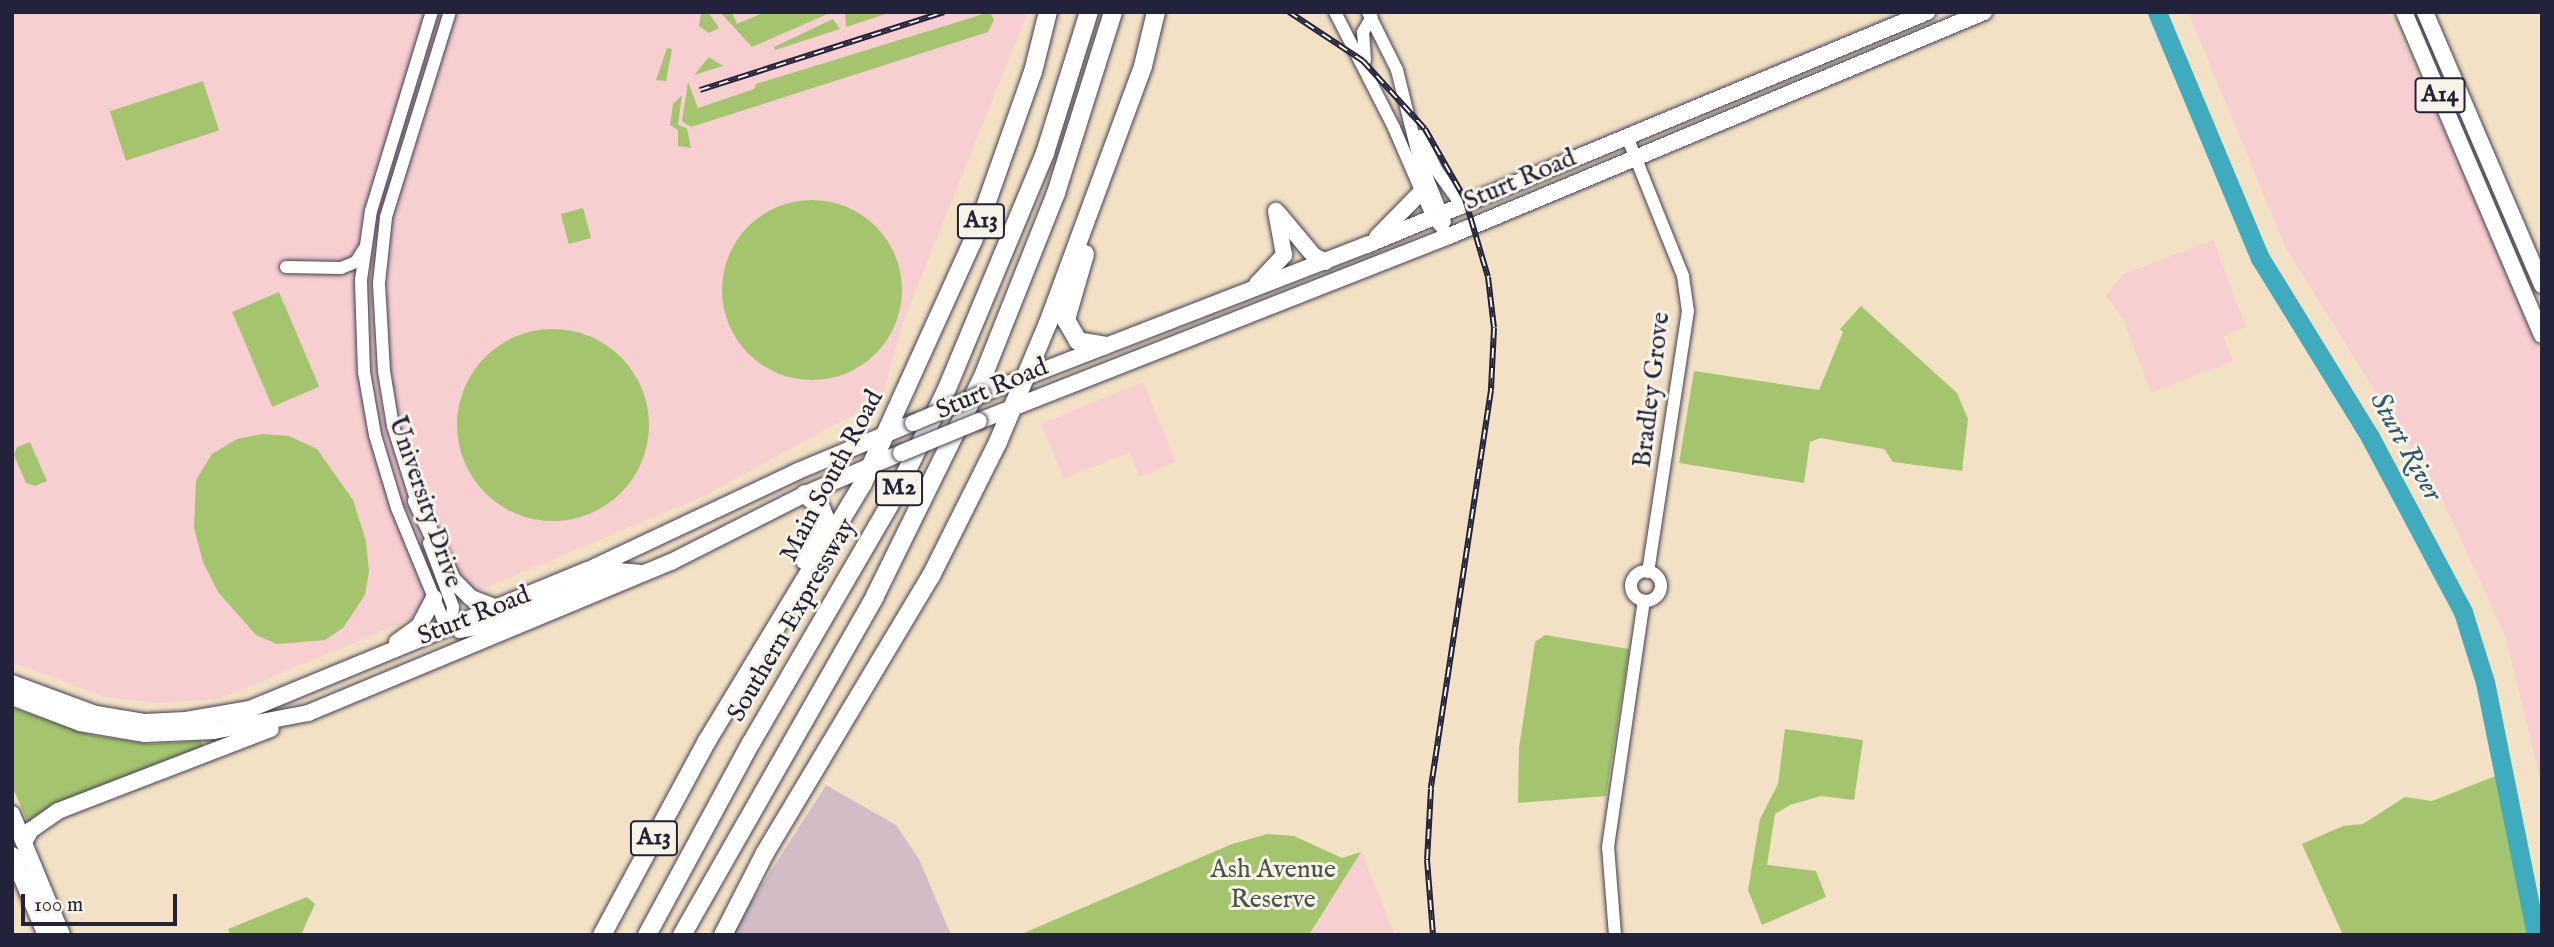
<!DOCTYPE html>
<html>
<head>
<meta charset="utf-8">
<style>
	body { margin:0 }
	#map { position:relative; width:2554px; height:947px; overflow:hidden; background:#f3e1c6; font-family:"IM FELL English",serif }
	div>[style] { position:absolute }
	.built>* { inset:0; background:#f7cfd1 }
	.industrial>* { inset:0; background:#d2bdc6 }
	.green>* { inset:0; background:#a4c56e; transform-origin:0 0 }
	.round { border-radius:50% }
	.river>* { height:19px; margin:-9.5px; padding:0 9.5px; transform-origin:9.5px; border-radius:9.5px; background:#3fabbe }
	.roads { filter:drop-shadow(0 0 2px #413f50) drop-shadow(0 0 2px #413f50) }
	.minor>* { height:12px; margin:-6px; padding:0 6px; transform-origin:6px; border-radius:6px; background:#fff }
	.minor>.ring { margin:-6px; padding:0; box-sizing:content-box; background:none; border:12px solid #fff; border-radius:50% }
	.major>* { height:16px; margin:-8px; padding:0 8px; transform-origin:8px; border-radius:8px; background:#fff }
	.highway>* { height:18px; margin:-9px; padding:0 9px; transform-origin:9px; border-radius:9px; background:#fff }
	.rail>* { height:6px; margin-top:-3px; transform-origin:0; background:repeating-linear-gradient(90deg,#f7f3e8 0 10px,#22223b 0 20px); box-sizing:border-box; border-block:2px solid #22223b }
	.bridges { filter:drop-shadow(0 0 2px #413f50) drop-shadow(0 0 2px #413f50) }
	.major-bridge>* { height:16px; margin:-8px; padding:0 8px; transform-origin:8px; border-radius:8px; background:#fff }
	span { translate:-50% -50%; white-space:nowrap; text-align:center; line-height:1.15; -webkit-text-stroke:6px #f7f3e8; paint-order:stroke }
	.shield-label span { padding:2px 5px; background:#f7f3e8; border:2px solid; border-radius:5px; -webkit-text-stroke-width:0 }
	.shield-label { font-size:24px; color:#22223b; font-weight:700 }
	.street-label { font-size:26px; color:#22223b }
	.park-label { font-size:26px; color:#49534a }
	.water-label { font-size:28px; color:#2e596f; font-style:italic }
	.frame { position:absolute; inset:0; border:14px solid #22223b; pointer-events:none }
	.scale { position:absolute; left:21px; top:894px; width:156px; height:32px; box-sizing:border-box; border:4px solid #22223b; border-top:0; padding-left:9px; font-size:21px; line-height:24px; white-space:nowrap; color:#22223b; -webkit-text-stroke:5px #f7f3e8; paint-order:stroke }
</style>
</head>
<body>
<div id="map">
	<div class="built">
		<div style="clip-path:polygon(12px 12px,1028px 12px,903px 322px,882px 399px,702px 497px,220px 699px,157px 703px,105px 697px,12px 662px)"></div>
		<div style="clip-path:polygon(2188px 12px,2388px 12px,2465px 173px,2542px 357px,2542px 786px,2505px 635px,2444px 503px,2285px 246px)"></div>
		<div style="clip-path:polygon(2213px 240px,2246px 327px,2223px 336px,2233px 361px,2151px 393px,2124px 321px,2106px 295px,2124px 274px)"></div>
		<div style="clip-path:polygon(1143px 382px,1176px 462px,1140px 477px,1129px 452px,1064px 479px,1041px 424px)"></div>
		<div style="clip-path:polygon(1361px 852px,1395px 935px,1309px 935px,1317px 924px)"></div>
	</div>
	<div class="industrial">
		<div style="clip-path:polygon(826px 785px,896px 825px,919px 859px,951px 935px,730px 935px)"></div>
	</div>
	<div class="green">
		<div style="clip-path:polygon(708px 12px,719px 28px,709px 33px,699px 26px,701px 13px)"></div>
		<div style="clip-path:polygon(720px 12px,732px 12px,737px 24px,765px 12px,832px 12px,752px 47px)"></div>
		<div style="clip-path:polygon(845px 12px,892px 12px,846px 27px)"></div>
		<div style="clip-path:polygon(990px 12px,994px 20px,988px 32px,691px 127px,682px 121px,688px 82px,698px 108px,754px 89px,756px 84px)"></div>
		<div style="clip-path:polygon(833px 19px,840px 29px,775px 50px,774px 47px)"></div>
		<div style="clip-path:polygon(667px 48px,672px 49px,666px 81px,656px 80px)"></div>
		<div style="clip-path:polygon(709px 57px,723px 66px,694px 75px)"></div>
		<div style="left:203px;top:81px;width:52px;height:98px;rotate:72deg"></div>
		<div style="clip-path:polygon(682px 95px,678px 125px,687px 128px,691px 148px,678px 146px,678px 130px,670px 125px,673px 104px)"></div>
		<div class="round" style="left:722px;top:200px;width:180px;height:180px"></div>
		<div style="left:583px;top:208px;width:31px;height:23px;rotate:75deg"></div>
		<div style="left:279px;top:292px;width:103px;height:51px;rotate:67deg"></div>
		<div style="clip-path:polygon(1861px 306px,1957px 393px,1968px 419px,1962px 471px,1893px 462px,1884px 449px,1820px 438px,1810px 442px,1804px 483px,1679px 463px,1694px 371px,1819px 390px,1843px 332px,1840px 329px)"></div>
		<div class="round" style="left:457px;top:329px;width:192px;height:192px"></div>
		<div style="clip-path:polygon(263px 434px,289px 436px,317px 449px,353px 500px,366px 541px,369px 572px,365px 595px,343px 628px,325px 640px,277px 644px,256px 635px,218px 592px,203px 562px,194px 528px,196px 480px,212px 454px,237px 439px)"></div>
		<div style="clip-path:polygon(30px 442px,47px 481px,35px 486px,26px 483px,14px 455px,17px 447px)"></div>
		<div style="clip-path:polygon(1545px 635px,1629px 649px,1606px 796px,1518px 803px,1519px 748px,1535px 642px)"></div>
		<div style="clip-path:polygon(12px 708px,91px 735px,149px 744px,201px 741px,205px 751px,29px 825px,12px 786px)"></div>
		<div style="clip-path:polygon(1785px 729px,1863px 740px,1854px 800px,1821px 796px,1790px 805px,1775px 814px,1767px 865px,1816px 871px,1826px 897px,1762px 925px,1748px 890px,1760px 819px,1778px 784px)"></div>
		<div style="clip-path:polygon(2498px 775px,2531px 935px,2343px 935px,2302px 844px,2343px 826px,2363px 824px,2405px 797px,2432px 801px)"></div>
		<div style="clip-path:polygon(1268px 834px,1294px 836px,1342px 858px,1361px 852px,1309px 935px,1019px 935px,1232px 844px)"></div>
		<div style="clip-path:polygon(307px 897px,315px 904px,301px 935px,230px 935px,228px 929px)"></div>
	</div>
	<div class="river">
		<div style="left:2157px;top:12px;width:267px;rotate:67.3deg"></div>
		<div style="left:2260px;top:258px;width:210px;rotate:58.4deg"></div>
		<div style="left:2370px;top:437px;width:198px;rotate:62deg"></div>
		<div style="left:2463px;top:612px;width:73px;rotate:72.6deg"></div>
		<div style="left:2485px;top:682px;width:258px;rotate:78.6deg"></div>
	</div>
	<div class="roads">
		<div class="minor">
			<div style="left:1335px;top:12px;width:130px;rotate:63deg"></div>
			<div style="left:1394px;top:128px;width:98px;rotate:66.6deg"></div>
			<div style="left:1433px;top:218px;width:24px;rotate:48deg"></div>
			<div style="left:1368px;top:12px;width:65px;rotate:63.4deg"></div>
			<div style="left:1397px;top:70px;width:88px;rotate:76.1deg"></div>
			<div style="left:1418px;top:155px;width:72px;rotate:68.1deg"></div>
			<div style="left:1365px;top:60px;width:28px;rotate:-94deg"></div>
			<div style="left:1363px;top:32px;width:17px;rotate:-59deg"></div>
			<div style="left:1420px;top:136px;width:39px;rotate:64deg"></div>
			<div style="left:1437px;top:171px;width:43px;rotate:54.5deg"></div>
			<div style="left:1628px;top:139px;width:148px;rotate:68.1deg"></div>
			<div style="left:1683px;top:276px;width:35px;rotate:82deg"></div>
			<div style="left:1688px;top:311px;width:264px;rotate:98.7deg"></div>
			<div style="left:286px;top:267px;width:55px;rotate:1deg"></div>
			<div style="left:341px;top:268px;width:16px;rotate:-22deg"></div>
			<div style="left:356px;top:262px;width:15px;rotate:-58deg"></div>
			<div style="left:419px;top:509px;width:87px;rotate:-107.4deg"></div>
			<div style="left:393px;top:426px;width:56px;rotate:-99.3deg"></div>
			<div style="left:384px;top:371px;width:88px;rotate:-93.3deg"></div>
			<div style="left:379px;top:283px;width:66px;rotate:-83.9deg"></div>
			<div style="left:386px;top:217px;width:215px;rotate:-72.7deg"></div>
			<div style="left:429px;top:543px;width:68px;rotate:69.4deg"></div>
			<div style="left:453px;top:607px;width:20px;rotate:96deg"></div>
			<div style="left:451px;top:627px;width:9px;rotate:-144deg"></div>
			<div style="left:444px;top:622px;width:123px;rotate:-112.4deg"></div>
			<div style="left:397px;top:508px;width:76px;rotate:-106.8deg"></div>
			<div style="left:375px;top:435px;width:64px;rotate:-99.9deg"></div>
			<div style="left:364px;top:372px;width:92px;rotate:-91.9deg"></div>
			<div style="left:361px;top:280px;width:70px;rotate:-81.8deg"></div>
			<div style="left:371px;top:211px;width:208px;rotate:-73deg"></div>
			<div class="ring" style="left:1631px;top:571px;width:18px;height:18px"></div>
			<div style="left:1615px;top:935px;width:88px;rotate:-94.5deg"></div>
			<div style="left:1608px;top:847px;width:249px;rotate:-81.7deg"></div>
		</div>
		<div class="major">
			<div style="left:2404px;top:12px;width:351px;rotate:66.9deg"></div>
			<div style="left:2425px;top:12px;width:297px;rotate:66.8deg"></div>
			<div style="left:1278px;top:213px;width:56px;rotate:50.1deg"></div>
			<div style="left:1314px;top:256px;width:13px;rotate:27deg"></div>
			<div style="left:1377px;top:237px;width:64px;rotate:-45.6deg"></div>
			<div style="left:1257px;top:284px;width:40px;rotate:-47deg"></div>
			<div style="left:1284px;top:255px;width:45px;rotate:-100.3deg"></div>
			<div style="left:982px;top:394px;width:413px;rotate:-21.2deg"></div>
			<div style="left:1367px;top:245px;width:607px;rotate:-22.59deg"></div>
			<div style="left:979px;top:421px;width:505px;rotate:-21.49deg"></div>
			<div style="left:1449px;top:236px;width:580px;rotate:-22.72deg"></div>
			<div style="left:416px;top:501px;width:87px;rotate:64.9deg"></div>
			<div style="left:453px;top:580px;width:25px;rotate:45deg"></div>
			<div style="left:471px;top:598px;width:28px;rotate:21deg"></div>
			<div style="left:460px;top:630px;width:26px;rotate:-11deg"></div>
			<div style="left:486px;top:625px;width:143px;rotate:-22.2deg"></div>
			<div style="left:618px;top:571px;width:21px;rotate:5deg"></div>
			<div style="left:397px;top:642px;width:27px;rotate:-36deg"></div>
			<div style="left:419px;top:626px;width:32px;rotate:-62deg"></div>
			<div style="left:12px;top:683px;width:90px;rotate:20.3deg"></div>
			<div style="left:96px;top:714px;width:50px;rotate:9.3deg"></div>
			<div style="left:145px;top:722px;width:41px;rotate:-2.8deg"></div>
			<div style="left:186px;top:720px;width:65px;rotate:-9.8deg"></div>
			<div style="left:250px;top:709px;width:365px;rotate:-22.4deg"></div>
			<div style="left:588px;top:570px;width:232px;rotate:-25.2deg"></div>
			<div style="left:798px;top:471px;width:125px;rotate:-22.7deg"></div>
			<div style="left:12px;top:697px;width:73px;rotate:20.9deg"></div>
			<div style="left:80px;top:723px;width:66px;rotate:9.6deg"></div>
			<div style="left:145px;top:734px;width:69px;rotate:-2.5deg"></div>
			<div style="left:214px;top:731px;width:96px;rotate:-10.8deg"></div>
			<div style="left:308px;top:713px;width:393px;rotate:-22.6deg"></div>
			<div style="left:671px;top:562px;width:150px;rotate:-26.9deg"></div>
			<div style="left:805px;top:494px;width:104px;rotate:-23.1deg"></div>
			<div style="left:12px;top:814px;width:131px;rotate:67.5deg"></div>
			<div style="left:24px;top:842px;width:14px;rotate:-60deg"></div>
			<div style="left:31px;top:830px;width:33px;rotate:-35deg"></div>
			<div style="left:58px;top:811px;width:228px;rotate:-21.1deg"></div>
			<div style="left:12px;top:855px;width:87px;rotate:67deg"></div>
		</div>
		<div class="highway">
			<div style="left:1085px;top:254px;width:69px;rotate:106.1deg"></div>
			<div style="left:1066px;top:320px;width:24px;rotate:60deg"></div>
			<div style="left:1078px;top:341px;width:27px;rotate:10deg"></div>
			<div style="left:805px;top:494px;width:21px;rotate:41deg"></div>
			<div style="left:821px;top:508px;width:11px;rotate:68deg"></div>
			<div style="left:825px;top:518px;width:47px;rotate:115.5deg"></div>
			<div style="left:602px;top:935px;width:221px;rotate:-61.6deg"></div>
			<div style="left:707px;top:741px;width:301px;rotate:-58.8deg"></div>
			<div style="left:863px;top:483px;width:266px;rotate:-65.6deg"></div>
			<div style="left:973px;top:241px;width:179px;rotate:-70.5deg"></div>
			<div style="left:1033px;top:72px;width:62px;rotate:-76deg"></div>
			<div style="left:647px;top:935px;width:218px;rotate:-61.6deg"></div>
			<div style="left:751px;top:743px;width:282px;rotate:-59.8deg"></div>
			<div style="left:893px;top:499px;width:120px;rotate:-63.9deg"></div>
			<div style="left:946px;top:391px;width:258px;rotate:-67.4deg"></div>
			<div style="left:1045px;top:153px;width:148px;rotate:-72.7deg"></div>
			<div style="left:682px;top:935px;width:390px;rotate:-60.3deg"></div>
			<div style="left:875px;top:596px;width:242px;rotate:-63.8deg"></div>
			<div style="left:982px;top:379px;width:200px;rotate:-68.3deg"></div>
			<div style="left:1056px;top:193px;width:190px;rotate:-72.5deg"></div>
			<div style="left:723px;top:935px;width:92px;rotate:-62.9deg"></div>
			<div style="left:765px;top:853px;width:323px;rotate:-59.1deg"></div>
			<div style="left:931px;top:576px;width:150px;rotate:-63.4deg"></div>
			<div style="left:998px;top:442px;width:129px;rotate:-67.2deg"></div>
			<div style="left:1048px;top:323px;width:274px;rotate:-69.7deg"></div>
			<div style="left:1143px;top:66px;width:56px;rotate:-76.5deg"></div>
		</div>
	</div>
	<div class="rail">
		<div style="left:1289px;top:12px;width:89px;rotate:33.5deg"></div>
		<div style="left:1363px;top:61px;width:92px;rotate:47.6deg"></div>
		<div style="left:1425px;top:129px;width:81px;rotate:60.3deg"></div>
		<div style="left:1465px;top:199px;width:81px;rotate:73.6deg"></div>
		<div style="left:1488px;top:277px;width:51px;rotate:83.3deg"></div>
		<div style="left:1494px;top:328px;width:62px;rotate:92.8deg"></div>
		<div style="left:1491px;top:390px;width:403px;rotate:98.6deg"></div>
		<div style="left:1431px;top:789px;width:71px;rotate:93.2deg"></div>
		<div style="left:1427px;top:860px;width:75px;rotate:85.4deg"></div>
		<div style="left:700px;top:90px;width:256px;rotate:-17.7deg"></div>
	</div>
	<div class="bridges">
		<div class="major-bridge">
			<div style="left:913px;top:423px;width:75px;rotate:-22.8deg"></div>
			<div style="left:901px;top:453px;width:84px;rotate:-22.3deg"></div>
		</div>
	</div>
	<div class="shield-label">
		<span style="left:2440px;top:95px">A14</span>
		<span style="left:981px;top:221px">A13</span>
		<span style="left:899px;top:488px">M2</span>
		<span style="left:654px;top:838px">A13</span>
	</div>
	<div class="street-label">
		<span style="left:1520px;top:180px;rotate:-23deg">Sturt Road</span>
		<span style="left:992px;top:389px;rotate:-23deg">Sturt Road</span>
		<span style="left:1652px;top:390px;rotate:-83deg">Bradley Grove</span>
		<span style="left:832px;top:476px;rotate:-62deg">Main South Road</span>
		<span style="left:425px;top:502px;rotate:71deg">University Drive</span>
		<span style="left:474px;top:616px;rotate:-22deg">Sturt Road</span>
		<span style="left:792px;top:620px;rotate:-60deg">Southern Expressway</span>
	</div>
	<div class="park-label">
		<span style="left:1273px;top:885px">Ash Avenue<br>Reserve</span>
	</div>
	<div class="water-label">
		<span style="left:2405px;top:447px;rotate:61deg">Sturt River</span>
	</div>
	<div class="frame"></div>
	<div class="scale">100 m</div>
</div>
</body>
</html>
